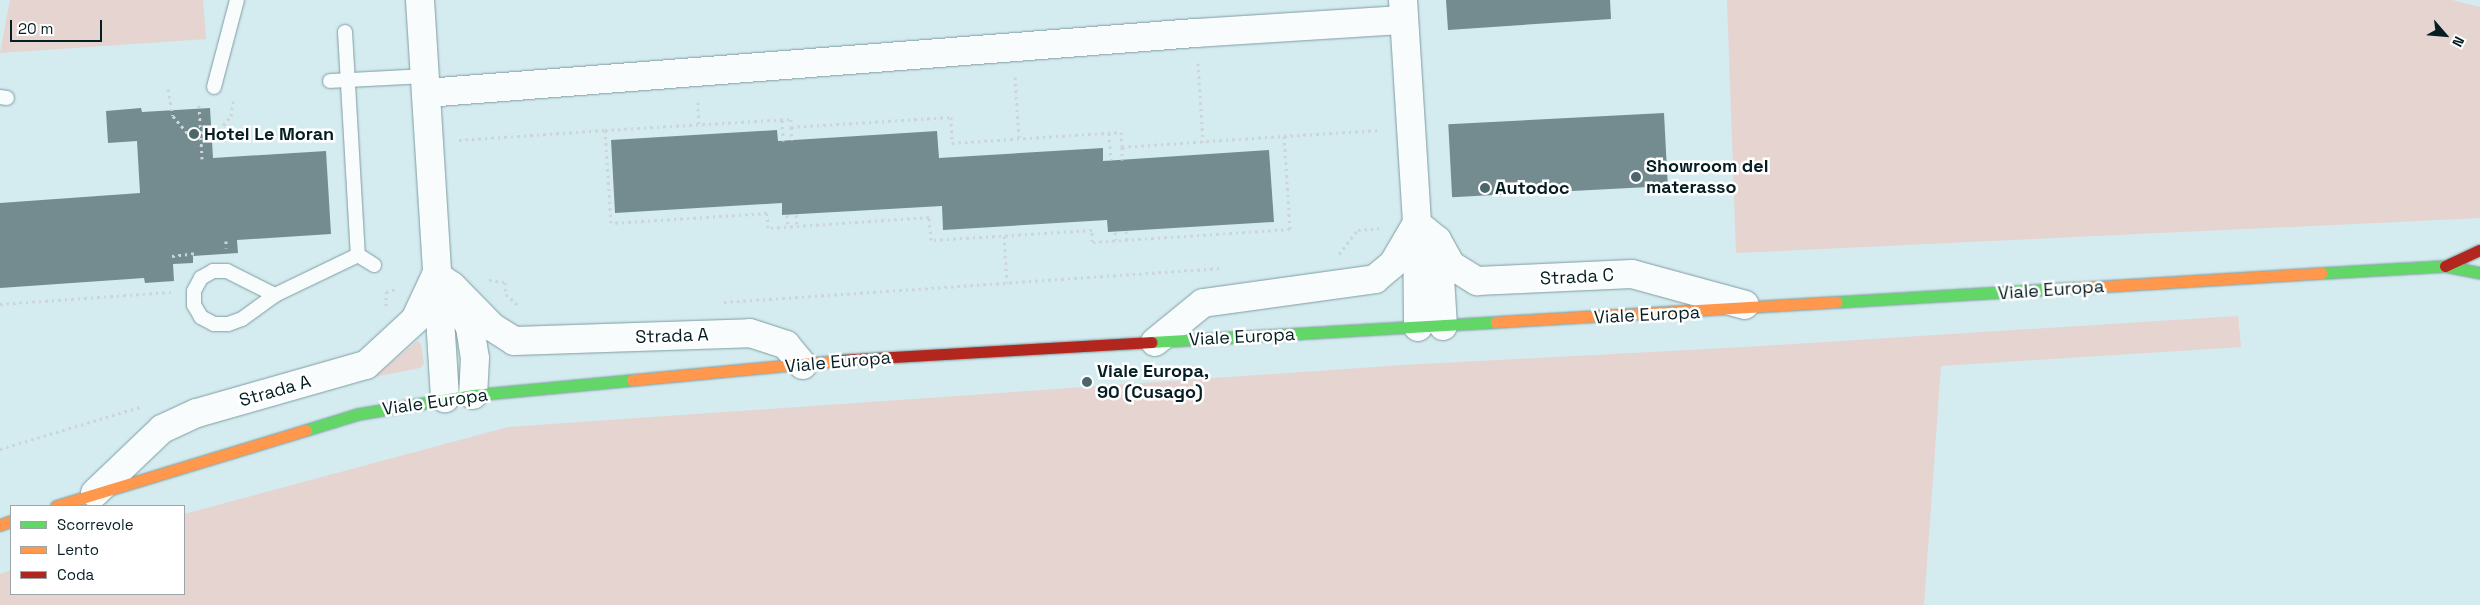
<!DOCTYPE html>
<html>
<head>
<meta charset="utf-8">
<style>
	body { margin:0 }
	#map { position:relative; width:2480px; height:605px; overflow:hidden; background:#d4ebef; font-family:"Space Grotesk",sans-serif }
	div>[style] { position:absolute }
	.green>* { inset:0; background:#e6d4d1 }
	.building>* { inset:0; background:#748c90; transform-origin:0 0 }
	.path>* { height:3px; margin-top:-1.5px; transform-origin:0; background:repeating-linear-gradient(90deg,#cdd5d6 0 2.5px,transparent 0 6.5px) }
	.roads { filter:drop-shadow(0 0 1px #7f9da1) drop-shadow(0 0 1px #7f9da1) }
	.lane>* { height:14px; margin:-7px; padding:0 7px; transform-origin:7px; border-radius:7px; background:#f9fcfd }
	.street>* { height:28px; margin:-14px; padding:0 14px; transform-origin:14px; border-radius:14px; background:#f9fcfd }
	.fast>* { height:11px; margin:-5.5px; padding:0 5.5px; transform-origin:5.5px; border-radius:5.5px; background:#63d668 }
	.slow>* { height:11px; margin:-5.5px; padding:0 5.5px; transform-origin:5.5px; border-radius:5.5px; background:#ff974d }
	.jam>* { height:11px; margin:-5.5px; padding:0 5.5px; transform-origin:5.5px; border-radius:5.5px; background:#b3261e }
	.dots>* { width:14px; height:14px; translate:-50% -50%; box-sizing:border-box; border:2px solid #fff; border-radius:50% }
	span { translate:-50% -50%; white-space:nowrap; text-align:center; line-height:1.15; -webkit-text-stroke:5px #fff; paint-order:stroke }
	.poi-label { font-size:18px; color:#041e23; font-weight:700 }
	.left { translate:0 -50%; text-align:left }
	.street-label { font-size:18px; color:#041e23 }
	.legend { position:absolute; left:10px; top:505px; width:175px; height:90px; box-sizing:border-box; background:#fff; border:1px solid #9ba5a7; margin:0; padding:6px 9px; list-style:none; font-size:15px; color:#041e23 }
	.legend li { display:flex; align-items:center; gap:10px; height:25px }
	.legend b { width:25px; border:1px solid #9ba5a7 }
	.north { position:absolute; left:2420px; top:10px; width:50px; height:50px; -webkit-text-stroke:4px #fff; paint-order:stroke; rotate:117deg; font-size:14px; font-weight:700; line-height:20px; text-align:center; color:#041e23 }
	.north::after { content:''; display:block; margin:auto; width:18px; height:22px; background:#041e23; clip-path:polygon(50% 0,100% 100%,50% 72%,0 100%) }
	.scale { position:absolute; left:10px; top:20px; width:92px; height:22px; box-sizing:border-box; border:2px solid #041e23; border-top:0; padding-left:6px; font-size:15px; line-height:18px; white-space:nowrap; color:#041e23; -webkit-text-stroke:4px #fff; paint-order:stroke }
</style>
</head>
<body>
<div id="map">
	<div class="green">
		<div style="clip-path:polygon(10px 0,203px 0,206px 39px,0 53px)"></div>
		<div style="clip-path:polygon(1727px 0,2452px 0,2480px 7px,2480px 218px,1736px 253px)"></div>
		<div style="clip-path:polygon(2238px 316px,2241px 347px,1941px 366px,1924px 605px,0 605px,0 574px,11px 570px,11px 594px,184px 594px,184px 514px,508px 427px,1403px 365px,1745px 347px)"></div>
		<div style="clip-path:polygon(417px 341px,421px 344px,424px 364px,420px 368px,374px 377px)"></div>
	</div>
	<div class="building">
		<div style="clip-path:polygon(1446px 0,1610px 0,1611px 19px,1448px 30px)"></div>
		<div style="clip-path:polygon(141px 108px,142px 112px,210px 108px,213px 158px,326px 151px,331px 234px,237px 240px,238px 253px,193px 256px,193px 263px,173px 264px,174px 281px,145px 283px,144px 278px,0 288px,0 203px,140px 193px,137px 141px,108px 143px,106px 111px)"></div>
		<div style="left:1664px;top:113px;width:73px;height:216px;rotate:87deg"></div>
		<div style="clip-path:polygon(777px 130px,778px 141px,937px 131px,939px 158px,1103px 148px,1103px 161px,1269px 150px,1274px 222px,1108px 232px,1107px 220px,943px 230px,942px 206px,782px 215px,782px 203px,615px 213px,611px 140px)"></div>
	</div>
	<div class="path">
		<div style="left:1198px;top:63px;width:79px;rotate:86.4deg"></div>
		<div style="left:1015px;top:77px;width:62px;rotate:86.3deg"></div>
		<div style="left:168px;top:89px;width:27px;rotate:80deg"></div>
		<div style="left:173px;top:116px;width:25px;rotate:50deg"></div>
		<div style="left:189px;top:135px;width:30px;rotate:-9deg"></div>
		<div style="left:219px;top:130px;width:18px;rotate:-49deg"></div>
		<div style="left:231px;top:116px;width:15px;rotate:-82deg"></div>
		<div style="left:698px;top:102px;width:23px;rotate:88deg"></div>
		<div style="left:199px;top:105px;width:54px;rotate:86.8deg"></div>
		<div style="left:951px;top:117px;width:26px;rotate:88deg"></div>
		<div style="left:952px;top:143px;width:169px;rotate:-3.7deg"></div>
		<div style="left:1121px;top:132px;width:15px;rotate:86deg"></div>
		<div style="left:1122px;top:147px;width:162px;rotate:-3.9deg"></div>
		<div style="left:1284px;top:136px;width:93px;rotate:86.3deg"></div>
		<div style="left:1290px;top:229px;width:198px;rotate:176.2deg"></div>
		<div style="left:1092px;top:242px;width:12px;rotate:-90deg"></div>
		<div style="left:1092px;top:230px;width:161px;rotate:176.4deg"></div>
		<div style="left:931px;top:240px;width:23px;rotate:-95deg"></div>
		<div style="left:929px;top:217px;width:161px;rotate:176.1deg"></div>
		<div style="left:768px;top:228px;width:15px;rotate:-94deg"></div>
		<div style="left:767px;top:213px;width:156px;rotate:176.3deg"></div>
		<div style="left:611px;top:223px;width:93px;rotate:-93.7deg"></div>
		<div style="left:605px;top:130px;width:186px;rotate:-3.4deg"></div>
		<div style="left:791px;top:119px;width:8px;rotate:90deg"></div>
		<div style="left:791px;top:127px;width:160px;rotate:-3.6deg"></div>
		<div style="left:782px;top:120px;width:21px;rotate:87deg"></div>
		<div style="left:791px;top:127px;width:13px;rotate:86deg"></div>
		<div style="left:1109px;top:133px;width:27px;rotate:86deg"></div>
		<div style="left:1284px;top:136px;width:97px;rotate:-3.5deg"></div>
		<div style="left:459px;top:140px;width:146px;rotate:-3.9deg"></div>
		<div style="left:1122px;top:147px;width:13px;rotate:90deg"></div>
		<div style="left:787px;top:215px;width:11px;rotate:85deg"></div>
		<div style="left:796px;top:215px;width:11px;rotate:85deg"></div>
		<div style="left:1126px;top:231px;width:8px;rotate:83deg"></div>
		<div style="left:1115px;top:232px;width:8px;rotate:83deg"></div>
		<div style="left:1004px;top:236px;width:47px;rotate:86.3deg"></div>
		<div style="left:226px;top:241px;width:7px;rotate:90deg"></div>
		<div style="left:1339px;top:254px;width:31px;rotate:-52deg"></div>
		<div style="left:1358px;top:230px;width:21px;rotate:-5deg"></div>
		<div style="left:172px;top:256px;width:25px;rotate:-7deg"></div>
		<div style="left:489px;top:280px;width:16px;rotate:7deg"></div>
		<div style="left:505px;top:282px;width:12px;rotate:85deg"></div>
		<div style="left:506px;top:294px;width:18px;rotate:43deg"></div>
		<div style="left:724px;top:302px;width:496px;rotate:-3.9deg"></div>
		<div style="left:0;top:304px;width:171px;rotate:-4deg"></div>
		<div style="left:386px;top:306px;width:14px;rotate:-90deg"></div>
		<div style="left:386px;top:292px;width:10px;rotate:-17deg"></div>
		<div style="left:0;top:449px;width:146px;rotate:-16.7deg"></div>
	</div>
	<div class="roads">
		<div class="lane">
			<div style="left:345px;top:32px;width:223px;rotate:86.7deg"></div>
			<div style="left:330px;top:81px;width:94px;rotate:-3deg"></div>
			<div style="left:214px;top:87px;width:90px;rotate:-75.2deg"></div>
			<div style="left:0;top:97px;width:7px;rotate:8deg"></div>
			<div style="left:358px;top:255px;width:19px;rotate:32deg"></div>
			<div style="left:275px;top:295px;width:41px;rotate:144deg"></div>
			<div style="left:242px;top:319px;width:15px;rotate:160deg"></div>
			<div style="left:228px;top:324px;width:14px;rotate:180deg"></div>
			<div style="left:214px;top:324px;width:15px;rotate:-152deg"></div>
			<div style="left:201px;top:317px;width:14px;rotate:-120deg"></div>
			<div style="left:194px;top:305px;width:14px;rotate:-90deg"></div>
			<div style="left:194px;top:291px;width:15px;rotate:-62deg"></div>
			<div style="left:201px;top:278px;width:14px;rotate:-30deg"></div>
			<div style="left:213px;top:271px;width:14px"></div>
			<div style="left:227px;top:271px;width:54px;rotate:26.6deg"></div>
			<div style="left:275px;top:295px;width:92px;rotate:-25.7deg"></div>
		</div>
		<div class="street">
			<div style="left:420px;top:0;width:399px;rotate:86.4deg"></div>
			<div style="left:1403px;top:0;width:224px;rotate:86.4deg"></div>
			<div style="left:1417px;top:224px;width:103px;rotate:89.4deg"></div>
			<div style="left:426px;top:93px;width:772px;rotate:-4.46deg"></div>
			<div style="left:1196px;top:33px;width:208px;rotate:-3.6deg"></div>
			<div style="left:1417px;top:224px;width:26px;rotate:39deg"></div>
			<div style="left:1437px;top:240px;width:29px;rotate:61deg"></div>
			<div style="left:1451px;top:265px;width:31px;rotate:32deg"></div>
			<div style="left:1477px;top:281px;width:155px;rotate:-2.6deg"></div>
			<div style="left:1632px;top:274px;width:117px;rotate:15.3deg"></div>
			<div style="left:1430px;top:246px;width:34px;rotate:73deg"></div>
			<div style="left:1440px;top:278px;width:48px;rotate:86.4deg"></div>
			<div style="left:436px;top:275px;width:19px;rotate:35deg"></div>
			<div style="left:452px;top:286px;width:57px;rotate:45.7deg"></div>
			<div style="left:492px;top:327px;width:26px;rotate:32deg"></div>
			<div style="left:514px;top:341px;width:236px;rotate:-1.9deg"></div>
			<div style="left:750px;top:333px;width:38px;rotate:18deg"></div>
			<div style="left:786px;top:345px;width:26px;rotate:50deg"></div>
			<div style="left:455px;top:300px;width:31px;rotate:61deg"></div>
			<div style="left:470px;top:327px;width:31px;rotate:81deg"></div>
			<div style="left:475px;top:358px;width:37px;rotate:93deg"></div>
			<div style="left:1155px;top:342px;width:62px;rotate:-39.1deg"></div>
			<div style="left:1203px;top:303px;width:174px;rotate:-7.9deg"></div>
			<div style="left:1375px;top:279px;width:23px;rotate:-40deg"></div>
			<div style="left:1393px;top:264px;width:45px;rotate:-59.5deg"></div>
			<div style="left:95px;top:493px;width:93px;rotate:-43.7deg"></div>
			<div style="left:162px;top:429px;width:38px;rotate:-25deg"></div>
			<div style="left:197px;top:413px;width:176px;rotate:-15.9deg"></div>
			<div style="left:366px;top:365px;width:67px;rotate:-42.6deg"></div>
			<div style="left:415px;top:320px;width:50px;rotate:-65deg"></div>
		</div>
		<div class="fast">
			<div style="left:2322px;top:273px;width:123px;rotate:-3.3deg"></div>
			<div style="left:2445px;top:266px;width:36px;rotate:11deg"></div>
			<div style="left:1836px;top:302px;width:239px;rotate:-3.4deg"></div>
			<div style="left:1151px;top:342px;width:346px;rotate:-3.3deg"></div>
			<div style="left:306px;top:430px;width:54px;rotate:-17.1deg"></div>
			<div style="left:358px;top:414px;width:117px;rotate:-9.4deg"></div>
			<div style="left:473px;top:395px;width:160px;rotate:-5.4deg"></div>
		</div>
		<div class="slow">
			<div style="left:2075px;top:288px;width:247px;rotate:-3.5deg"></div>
			<div style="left:1496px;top:322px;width:341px;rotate:-3.4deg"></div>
			<div style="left:632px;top:380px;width:211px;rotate:-5.4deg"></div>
			<div style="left:56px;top:506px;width:261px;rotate:-16.9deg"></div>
			<div style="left:0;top:525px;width:12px;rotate:-20deg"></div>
		</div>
		<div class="jam">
			<div style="left:2445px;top:266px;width:38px;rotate:-25deg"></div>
			<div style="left:842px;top:360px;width:310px;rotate:-3.3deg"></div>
		</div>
	</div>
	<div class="dots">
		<div style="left:194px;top:134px;background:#4d666a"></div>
		<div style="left:1636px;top:177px;background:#4d666a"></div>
		<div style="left:1485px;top:188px;background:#4d666a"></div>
		<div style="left:1087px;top:382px;background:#4d666a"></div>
	</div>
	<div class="poi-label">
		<span class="left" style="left:204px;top:134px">Hotel Le Moran</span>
		<span class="left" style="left:1646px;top:177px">Showroom del<br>materasso</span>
		<span class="left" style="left:1495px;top:188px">Autodoc</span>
		<span class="left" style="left:1097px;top:382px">Viale Europa,<br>90 (Cusago)</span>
	</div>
	<div class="street-label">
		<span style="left:1577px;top:277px;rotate:-3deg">Strada C</span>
		<span style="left:2051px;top:290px;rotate:-4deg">Viale Europa</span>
		<span style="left:1647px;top:315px;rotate:-3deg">Viale Europa</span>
		<span style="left:672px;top:336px;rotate:-2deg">Strada A</span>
		<span style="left:1242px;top:337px;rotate:-3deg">Viale Europa</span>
		<span style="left:838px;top:362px;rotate:-5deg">Viale Europa</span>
		<span style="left:275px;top:391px;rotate:-16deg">Strada A</span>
		<span style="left:435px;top:402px;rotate:-8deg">Viale Europa</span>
	</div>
	<ul class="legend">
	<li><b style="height:6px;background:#63d668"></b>Scorrevole</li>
	<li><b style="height:6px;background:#ff974d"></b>Lento</li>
	<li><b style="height:6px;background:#b3261e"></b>Coda</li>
	</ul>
	<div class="north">N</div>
	<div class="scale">20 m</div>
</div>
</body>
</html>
